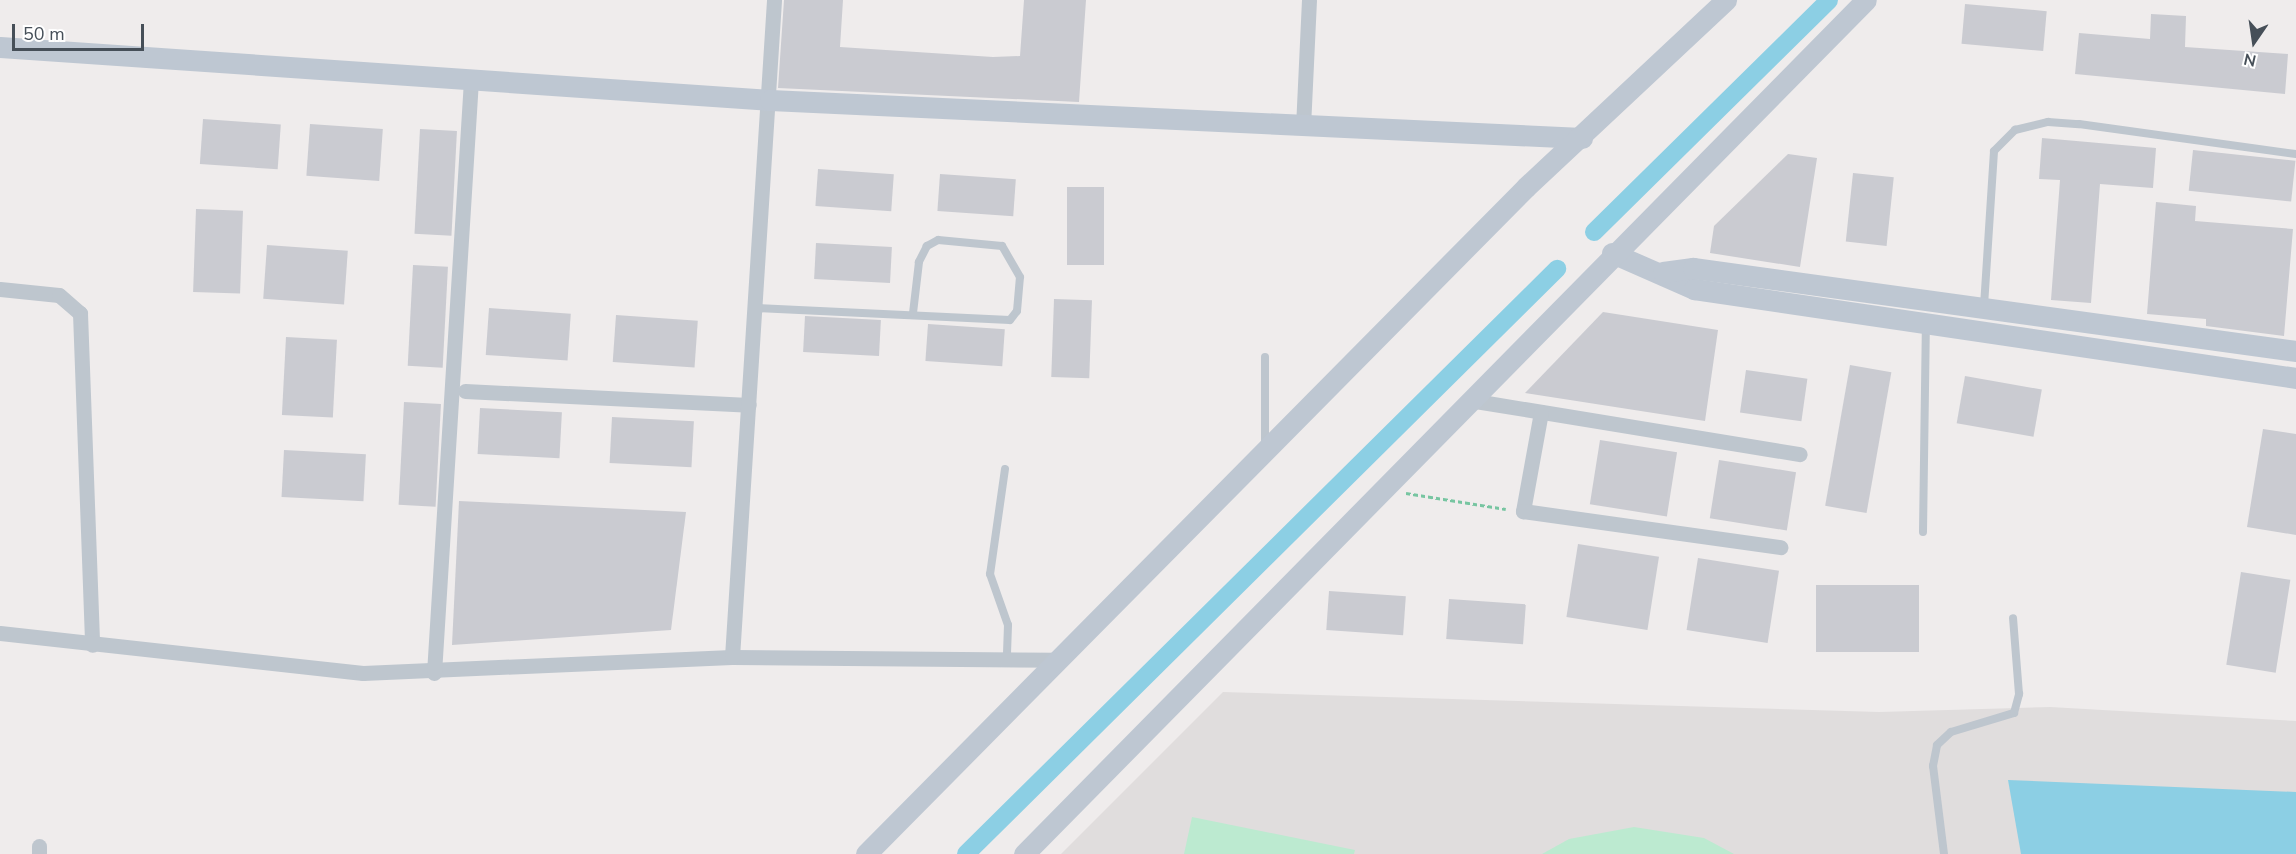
<!DOCTYPE html>
<html>
<head>
<meta charset="utf-8">
<style>
	body { margin:0 }
	#map { position:relative; width:2296px; height:854px; overflow:hidden; background:#efecec; font-family:"Nunito Sans",sans-serif }
	div>[style] { position:absolute }
	.education>* { inset:0; background:#e0dddd }
	.green>* { inset:0; background:#bcead0 }
	.water>* { inset:0; background:#8ccfe4 }
	.canal>* { height:18px; margin:-9px; padding:0 9px; transform-origin:9px; border-radius:9px; background:#8ccfe4 }
	.building>* { inset:0; background:#cacbd1; transform-origin:0 0 }
	.path>* { height:3px; margin-top:-1.5px; transform-origin:0; background:repeating-linear-gradient(90deg,#77c5a1 0 4.5px,transparent 0 7.5px) }
	.lane>* { height:8px; margin:-4px; padding:0 4px; transform-origin:4px; border-radius:4px; background:#bec6ce }
	.street>* { height:15px; margin:-7.5px; padding:0 7.5px; transform-origin:7.5px; border-radius:7.5px; background:#bec6ce }
	.secondary>* { height:21px; margin:-10.5px; padding:0 10.5px; transform-origin:10.5px; border-radius:10.5px; background:#bec7d2 }
	span { translate:-50% -50%; white-space:nowrap; text-align:center; line-height:1.15; -webkit-text-stroke:4.5px #fff; paint-order:stroke }
	.north { position:absolute; left:2224px; top:12px; width:60px; height:60px; -webkit-text-stroke:4px #fff; paint-order:stroke; rotate:193deg; font-size:16px; font-weight:700; line-height:24px; text-align:center; color:#464f58 }
	.north::after { content:''; display:block; margin:auto; width:21px; height:27px; background:#464f58; clip-path:polygon(50% 0,100% 100%,50% 72%,0 100%) }
	.scale { position:absolute; left:12px; top:24px; width:132px; height:27px; box-sizing:border-box; border:3px solid #464f58; border-top:0; padding-left:8px; font-size:18px; line-height:21px; white-space:nowrap; color:#464f58; -webkit-text-stroke:4px #fff; paint-order:stroke }
</style>
</head>
<body>
<div id="map">
	<div class="education">
		<div style="clip-path:polygon(1223px 692px,1879px 712px,2050px 707px,2296px 721px,2296px 854px,1061px 854px)"></div>
	</div>
	<div class="green">
		<div style="clip-path:polygon(1192px 817px,1355px 850px,1354px 854px,1184px 854px)"></div>
		<div style="clip-path:polygon(1634px 827px,1704px 838px,1734px 854px,1542px 854px,1569px 839px)"></div>
	</div>
	<div class="water">
		<div style="clip-path:polygon(2008px 780px,2296px 792px,2296px 854px,2021px 854px)"></div>
	</div>
	<div class="canal">
		<div style="left:1594px;top:232px;width:330px;rotate:-44.6deg"></div>
		<div style="left:966px;top:854px;width:832px;rotate:-44.71deg"></div>
	</div>
	<div class="building">
		<div style="clip-path:polygon(784px 0,843px 0,840px 47px,993px 57px,1020px 56px,1024px 0,1086px 0,1079px 102px,778px 88px)"></div>
		<div style="left:1965px;top:4px;width:82px;height:40px;rotate:5deg"></div>
		<div style="clip-path:polygon(2151px 14px,2186px 16px,2185px 47px,2288px 54px,2285px 94px,2075px 74px,2079px 33px,2150px 39px)"></div>
		<div style="left:203px;top:119px;width:78px;height:45px;rotate:4deg"></div>
		<div style="left:310px;top:124px;width:73px;height:52px;rotate:4deg"></div>
		<div style="left:420px;top:129px;width:37px;height:105px;rotate:3deg"></div>
		<div style="clip-path:polygon(2042px 138px,2156px 148px,2153px 188px,2100px 184px,2091px 303px,2051px 300px,2060px 180px,2039px 179px)"></div>
		<div style="left:2193px;top:150px;width:103px;height:41px;rotate:6deg"></div>
		<div style="clip-path:polygon(1788px 154px,1817px 158px,1800px 267px,1710px 253px,1714px 226px)"></div>
		<div style="left:818px;top:169px;width:76px;height:37px;rotate:4deg"></div>
		<div style="left:1853px;top:173px;width:41px;height:69px;rotate:6deg"></div>
		<div style="left:940px;top:174px;width:76px;height:37px;rotate:4deg"></div>
		<div style="left:1067px;top:187px;width:37px;height:78px"></div>
		<div style="clip-path:polygon(2156px 202px,2196px 206px,2195px 221px,2293px 229px,2284px 336px,2206px 326px,2206px 319px,2147px 314px)"></div>
		<div style="left:196px;top:209px;width:47px;height:83px;rotate:2deg"></div>
		<div style="left:816px;top:243px;width:76px;height:36px;rotate:3deg"></div>
		<div style="left:267px;top:245px;width:81px;height:54px;rotate:4deg"></div>
		<div style="left:413px;top:265px;width:35px;height:101px;rotate:3deg"></div>
		<div style="left:1054px;top:299px;width:38px;height:78px;rotate:2deg"></div>
		<div style="left:489px;top:308px;width:82px;height:47px;rotate:4deg"></div>
		<div style="clip-path:polygon(1603px 312px,1718px 330px,1705px 421px,1525px 393px)"></div>
		<div style="left:616px;top:315px;width:82px;height:47px;rotate:4deg"></div>
		<div style="left:805px;top:316px;width:76px;height:36px;rotate:3deg"></div>
		<div style="left:928px;top:324px;width:77px;height:37px;rotate:4deg"></div>
		<div style="left:286px;top:337px;width:51px;height:78px;rotate:3deg"></div>
		<div style="left:1850px;top:365px;width:42px;height:143px;rotate:10deg"></div>
		<div style="left:1746px;top:370px;width:62px;height:43px;rotate:8deg"></div>
		<div style="left:1965px;top:376px;width:78px;height:48px;rotate:10deg"></div>
		<div style="left:404px;top:402px;width:37px;height:103px;rotate:3deg"></div>
		<div style="left:480px;top:408px;width:82px;height:46px;rotate:3deg"></div>
		<div style="left:612px;top:417px;width:82px;height:46px;rotate:3deg"></div>
		<div style="clip-path:polygon(2263px 429px,2296px 434px,2296px 535px,2247px 527px)"></div>
		<div style="left:1600px;top:440px;width:78px;height:65px;rotate:9deg"></div>
		<div style="left:284px;top:450px;width:82px;height:47px;rotate:3deg"></div>
		<div style="left:1719px;top:460px;width:78px;height:59px;rotate:9deg"></div>
		<div style="clip-path:polygon(459px 501px,686px 512px,671px 630px,452px 645px)"></div>
		<div style="left:1578px;top:544px;width:82px;height:74px;rotate:9deg"></div>
		<div style="left:1698px;top:558px;width:82px;height:73px;rotate:9deg"></div>
		<div style="left:2241px;top:572px;width:50px;height:94px;rotate:9deg"></div>
		<div style="left:1816px;top:585px;width:103px;height:67px"></div>
		<div style="left:1329px;top:591px;width:77px;height:39px;rotate:4deg"></div>
		<div style="left:1449px;top:599px;width:77px;height:40px;rotate:4deg"></div>
	</div>
	<div class="path">
		<div style="left:1406px;top:493px;width:101px;rotate:9.1deg"></div>
	</div>
	<div class="lane">
		<div style="left:1984px;top:306px;width:155px;rotate:-86.3deg"></div>
		<div style="left:1994px;top:151px;width:30px;rotate:-45deg"></div>
		<div style="left:2015px;top:130px;width:34px;rotate:-14deg"></div>
		<div style="left:2048px;top:122px;width:31px;rotate:4deg"></div>
		<div style="left:2079px;top:124px;width:219px;rotate:7.9deg"></div>
		<div style="left:756px;top:308px;width:254px;rotate:2.7deg"></div>
		<div style="left:1010px;top:320px;width:11px;rotate:-52deg"></div>
		<div style="left:1017px;top:311px;width:34px;rotate:-85deg"></div>
		<div style="left:1020px;top:277px;width:36px;rotate:-120deg"></div>
		<div style="left:1002px;top:246px;width:64px;rotate:-174.6deg"></div>
		<div style="left:938px;top:240px;width:13px;rotate:151deg"></div>
		<div style="left:927px;top:246px;width:18px;rotate:117deg"></div>
		<div style="left:919px;top:262px;width:51px;rotate:96.7deg"></div>
		<div style="left:1265px;top:445px;width:88px;rotate:-90deg"></div>
		<div style="left:1005px;top:469px;width:106px;rotate:98.1deg"></div>
		<div style="left:990px;top:574px;width:54px;rotate:70.6deg"></div>
		<div style="left:1008px;top:625px;width:33px;rotate:92deg"></div>
		<div style="left:1923px;top:532px;width:206px;rotate:-89.2deg"></div>
		<div style="left:1944px;top:854px;width:89px;rotate:-97.1deg"></div>
		<div style="left:1933px;top:766px;width:21px;rotate:-79deg"></div>
		<div style="left:1937px;top:745px;width:19px;rotate:-43deg"></div>
		<div style="left:1951px;top:732px;width:66px;rotate:-16.8deg"></div>
		<div style="left:2014px;top:713px;width:20px;rotate:-75deg"></div>
		<div style="left:2019px;top:694px;width:76px;rotate:-94.5deg"></div>
	</div>
	<div class="street">
		<div style="left:1303px;top:127px;width:127px;rotate:-87.3deg"></div>
		<div style="left:0;top:289px;width:59px;rotate:5.8deg"></div>
		<div style="left:59px;top:295px;width:28px;rotate:41deg"></div>
		<div style="left:80px;top:313px;width:332px;rotate:87.9deg"></div>
		<div style="left:465px;top:391px;width:284px;rotate:2.8deg"></div>
		<div style="left:1469px;top:400px;width:335px;rotate:9.3deg"></div>
		<div style="left:1541px;top:412px;width:101px;rotate:100.3deg"></div>
		<div style="left:1523px;top:511px;width:260px;rotate:8deg"></div>
		<div style="left:0;top:633px;width:365px;rotate:6.3deg"></div>
		<div style="left:363px;top:673px;width:369px;rotate:-2.5deg"></div>
		<div style="left:732px;top:657px;width:325px;rotate:0.5deg"></div>
		<div style="left:732px;top:657px;width:658px;rotate:-86.34deg"></div>
		<div style="left:434px;top:673px;width:594px;rotate:-86.43deg"></div>
		<div style="left:39px;top:854px;width:8px;rotate:-90deg"></div>
	</div>
	<div class="secondary">
		<div style="left:0;top:47px;width:772px;rotate:3.94deg"></div>
		<div style="left:770px;top:100px;width:813px;rotate:2.68deg"></div>
		<div style="left:1612px;top:253px;width:90px;rotate:23.7deg"></div>
		<div style="left:1694px;top:289px;width:609px;rotate:8.41deg"></div>
		<div style="left:1663px;top:272px;width:30px;rotate:-8deg"></div>
		<div style="left:1693px;top:268px;width:609px;rotate:7.84deg"></div>
		<div style="left:866px;top:854px;width:938px;rotate:-45.3deg"></div>
		<div style="left:1526px;top:187px;width:274px;rotate:-43.1deg"></div>
		<div style="left:1024px;top:854px;width:1199px;rotate:-45.41deg"></div>
	</div>
	<div class="north">N</div>
	<div class="scale">50 m</div>
</div>
</body>
</html>
